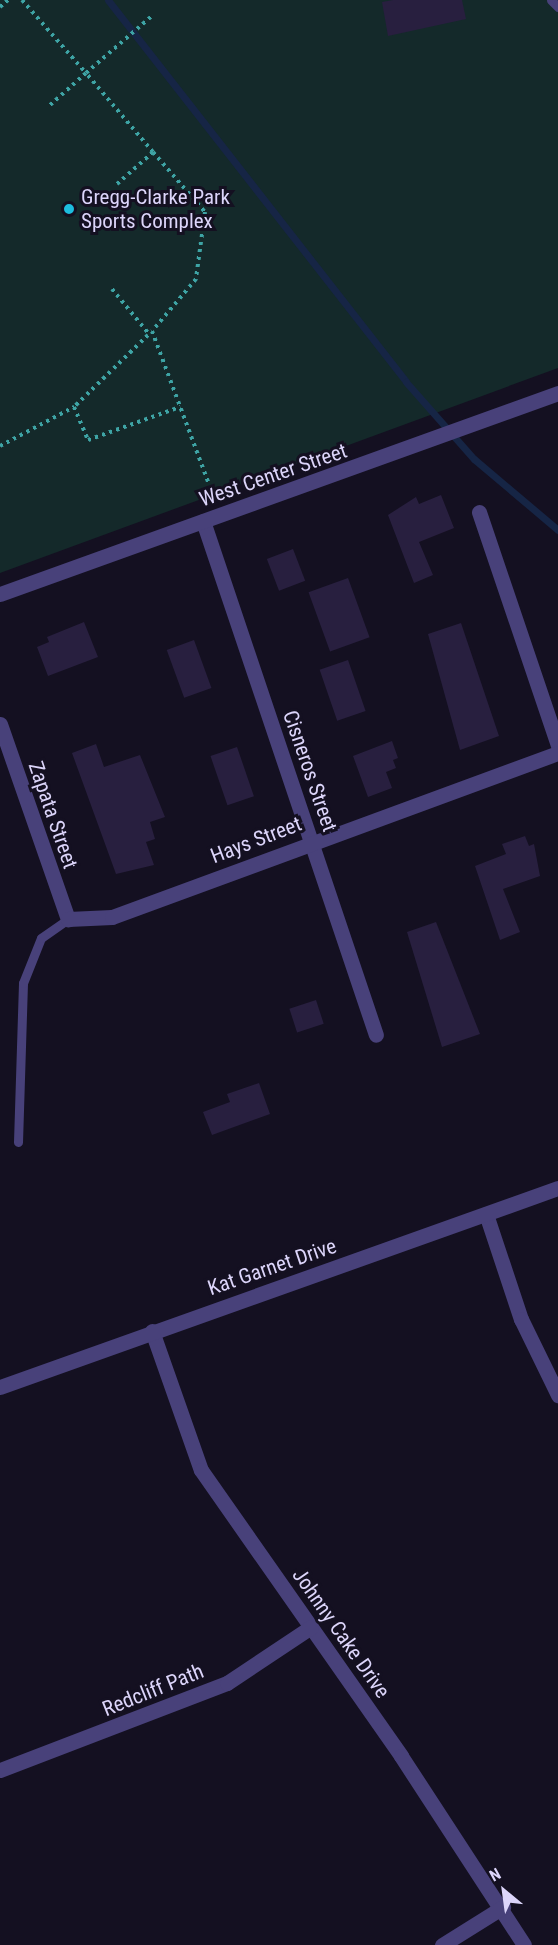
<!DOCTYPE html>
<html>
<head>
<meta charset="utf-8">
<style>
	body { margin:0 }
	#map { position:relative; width:558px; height:1945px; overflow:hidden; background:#141021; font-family:"Roboto Condensed",sans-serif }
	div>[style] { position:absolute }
	.green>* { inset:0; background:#14292a }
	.stream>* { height:7px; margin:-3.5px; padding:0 3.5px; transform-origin:3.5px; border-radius:3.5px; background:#162545 }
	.building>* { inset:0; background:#281f3f; transform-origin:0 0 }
	.path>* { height:4px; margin-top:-2px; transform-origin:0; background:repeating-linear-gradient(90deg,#3ea4a5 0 3px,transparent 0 7.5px) }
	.service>* { height:9px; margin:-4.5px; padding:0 4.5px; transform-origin:4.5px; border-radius:4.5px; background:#48417a }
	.minor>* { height:15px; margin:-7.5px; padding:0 7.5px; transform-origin:7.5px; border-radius:7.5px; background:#48417a }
	.tertiary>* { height:15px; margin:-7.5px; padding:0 7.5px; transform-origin:7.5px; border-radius:7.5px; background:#48417a }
	.dots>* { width:16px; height:16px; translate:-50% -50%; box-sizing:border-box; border:3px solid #141021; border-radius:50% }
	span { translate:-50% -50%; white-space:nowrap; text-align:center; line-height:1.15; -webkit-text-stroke:6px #141021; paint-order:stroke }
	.poi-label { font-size:21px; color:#dcd5fa }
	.left { translate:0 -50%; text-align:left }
	.street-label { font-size:21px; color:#dcd5fa }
	.north { position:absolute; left:474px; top:1861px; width:60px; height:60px; -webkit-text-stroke:4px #141021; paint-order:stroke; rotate:331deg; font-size:16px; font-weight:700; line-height:24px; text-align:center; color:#dcd5fa }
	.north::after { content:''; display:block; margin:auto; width:21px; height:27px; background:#dcd5fa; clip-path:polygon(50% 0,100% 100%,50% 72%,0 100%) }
</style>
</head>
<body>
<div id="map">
	<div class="green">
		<div style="clip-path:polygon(0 0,558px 0,558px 368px,0 573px)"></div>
	</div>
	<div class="stream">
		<div style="left:108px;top:0;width:484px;rotate:52deg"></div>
		<div style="left:406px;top:382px;width:103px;rotate:48.6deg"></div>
		<div style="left:474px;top:459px;width:110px;rotate:40.2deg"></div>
	</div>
	<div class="building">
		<div style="clip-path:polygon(393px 0,462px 0,466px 19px,388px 36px,382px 2px)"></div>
		<div style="clip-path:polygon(441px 495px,454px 528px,419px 542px,433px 575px,414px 583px,388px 515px,416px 497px,419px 504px)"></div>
		<div style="left:293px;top:549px;width:34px;height:28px;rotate:69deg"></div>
		<div style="left:348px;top:578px;width:63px;height:42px;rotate:70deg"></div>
		<div style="clip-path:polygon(84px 622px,98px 657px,48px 676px,37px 647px,49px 642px,47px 637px)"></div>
		<div style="clip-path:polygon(461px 623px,499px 736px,460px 750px,428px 634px)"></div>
		<div style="left:194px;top:640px;width:51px;height:29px;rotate:70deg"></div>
		<div style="left:348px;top:660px;width:54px;height:30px;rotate:71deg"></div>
		<div style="clip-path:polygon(392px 741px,398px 758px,393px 760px,396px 768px,386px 772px,392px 788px,368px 797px,353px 756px)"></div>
		<div style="clip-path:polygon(96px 744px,104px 767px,140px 755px,165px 817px,150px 822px,155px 839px,146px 842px,154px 865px,116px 874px,72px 753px)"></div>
		<div style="left:237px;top:747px;width:52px;height:28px;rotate:71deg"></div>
		<div style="clip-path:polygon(525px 836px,529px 846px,534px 844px,540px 876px,503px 889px,520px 932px,500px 940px,475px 866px,506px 854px,502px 844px)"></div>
		<div style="clip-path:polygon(436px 922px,480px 1034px,442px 1047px,407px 932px)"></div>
		<div style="left:316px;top:1000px;width:25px;height:28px;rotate:72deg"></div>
		<div style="clip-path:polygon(259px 1083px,270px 1114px,212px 1135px,203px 1112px,230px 1102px,227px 1094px)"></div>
	</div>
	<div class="path">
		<div style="left:22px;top:0;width:97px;rotate:48.8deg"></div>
		<div style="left:86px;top:73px;width:50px;rotate:138.3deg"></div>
		<div style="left:0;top:7px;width:11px;rotate:-41deg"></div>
		<div style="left:153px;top:152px;width:79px;rotate:49.1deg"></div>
		<div style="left:205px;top:212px;width:68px;rotate:97.7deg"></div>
		<div style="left:196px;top:279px;width:68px;rotate:130.2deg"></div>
		<div style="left:152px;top:331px;width:178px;rotate:69.6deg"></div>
		<div style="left:117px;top:184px;width:48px;rotate:-41.6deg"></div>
		<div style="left:153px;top:152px;width:104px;rotate:-130.3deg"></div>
		<div style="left:86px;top:73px;width:89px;rotate:-40.9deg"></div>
		<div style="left:112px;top:289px;width:58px;rotate:50.6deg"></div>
		<div style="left:148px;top:335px;width:103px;rotate:135.8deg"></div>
		<div style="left:74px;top:407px;width:36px;rotate:67deg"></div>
		<div style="left:88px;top:440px;width:98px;rotate:-19.7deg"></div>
		<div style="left:0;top:446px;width:84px;rotate:-27.8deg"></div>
	</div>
	<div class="service">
		<div style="left:551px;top:0;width:10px;rotate:45deg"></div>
		<div style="left:18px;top:1142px;width:159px;rotate:-88.2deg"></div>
		<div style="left:23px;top:983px;width:48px;rotate:-68.2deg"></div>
		<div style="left:41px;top:938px;width:33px;rotate:-35deg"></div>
	</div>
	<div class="minor">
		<div style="left:479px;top:512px;width:246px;rotate:71.3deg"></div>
		<div style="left:203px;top:521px;width:542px;rotate:71.4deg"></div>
		<div style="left:0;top:724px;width:207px;rotate:70.8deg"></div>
		<div style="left:68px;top:919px;width:44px;rotate:-2.6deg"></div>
		<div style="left:112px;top:917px;width:475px;rotate:-20.2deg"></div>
		<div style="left:486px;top:1214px;width:111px;rotate:71.6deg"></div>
		<div style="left:521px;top:1319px;width:85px;rotate:64deg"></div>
		<div style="left:152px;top:1331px;width:147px;rotate:70.6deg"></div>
		<div style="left:201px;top:1470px;width:349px;rotate:55deg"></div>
		<div style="left:401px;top:1756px;width:225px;rotate:56.9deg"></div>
		<div style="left:0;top:1387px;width:592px;rotate:-19.63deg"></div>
		<div style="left:0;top:1770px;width:243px;rotate:-21deg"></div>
		<div style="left:227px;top:1683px;width:101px;rotate:-33.7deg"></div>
		<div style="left:442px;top:1945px;width:72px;rotate:-31.9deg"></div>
	</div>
	<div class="tertiary">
		<div style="left:0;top:594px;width:593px;rotate:-19.81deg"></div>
	</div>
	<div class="dots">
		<div style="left:69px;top:209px;background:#1dbdde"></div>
	</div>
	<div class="poi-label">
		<span class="left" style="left:81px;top:209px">Gregg-Clarke Park<br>Sports Complex</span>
	</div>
	<div class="street-label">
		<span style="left:273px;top:475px;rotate:-19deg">West Center Street</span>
		<span style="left:310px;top:771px;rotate:71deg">Cisneros Street</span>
		<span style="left:53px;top:815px;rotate:71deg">Zapata Street</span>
		<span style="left:256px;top:840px;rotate:-21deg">Hays Street</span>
		<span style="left:272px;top:1267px;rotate:-19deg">Kat Garnet Drive</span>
		<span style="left:341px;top:1633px;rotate:55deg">Johnny Cake Drive</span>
		<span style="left:153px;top:1690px;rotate:-22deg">Redcliff Path</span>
	</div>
	<div class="north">N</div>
</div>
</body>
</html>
